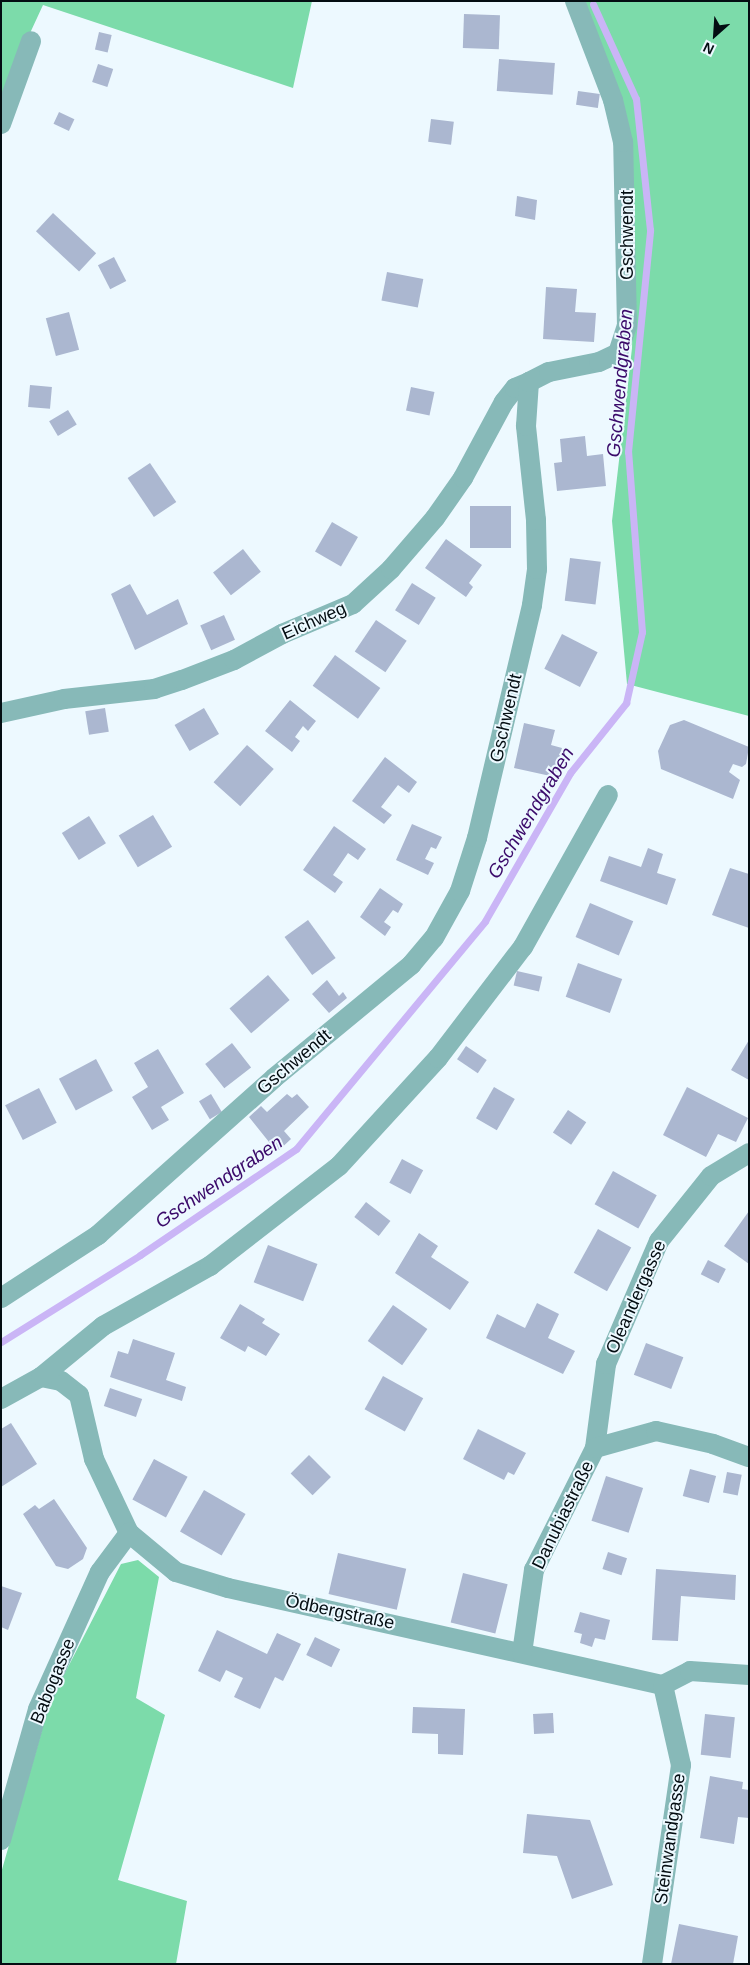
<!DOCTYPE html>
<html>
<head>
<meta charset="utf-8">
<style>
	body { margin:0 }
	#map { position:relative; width:750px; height:1965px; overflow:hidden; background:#edf9ff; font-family:Arial,sans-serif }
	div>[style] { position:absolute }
	.green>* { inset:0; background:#7cdbaa }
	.stream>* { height:7px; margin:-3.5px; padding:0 3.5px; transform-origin:3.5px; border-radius:3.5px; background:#cab5f6 }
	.building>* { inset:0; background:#abb7d0; transform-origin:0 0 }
	.minor>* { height:20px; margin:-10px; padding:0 10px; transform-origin:10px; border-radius:10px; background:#87b9b8 }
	span { translate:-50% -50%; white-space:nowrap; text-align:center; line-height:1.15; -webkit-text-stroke:4px #edf9ff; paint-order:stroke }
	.street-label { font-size:18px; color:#040d12 }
	.water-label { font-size:19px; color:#3a0a6a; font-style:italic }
	.frame { position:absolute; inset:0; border:2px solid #040d12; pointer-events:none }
	.north { position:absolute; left:690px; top:10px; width:50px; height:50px; -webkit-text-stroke:4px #edf9ff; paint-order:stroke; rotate:206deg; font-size:14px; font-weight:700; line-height:20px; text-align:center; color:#040d12 }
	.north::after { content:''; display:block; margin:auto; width:18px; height:22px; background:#040d12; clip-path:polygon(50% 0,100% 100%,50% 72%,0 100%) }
</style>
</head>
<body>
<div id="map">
	<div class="green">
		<div style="clip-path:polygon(1px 1px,312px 1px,293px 88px,43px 5px,1px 96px)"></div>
		<div style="clip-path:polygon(581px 1px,749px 1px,749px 716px,627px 684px,612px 521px,632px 348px,635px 226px,626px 114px)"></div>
		<div style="clip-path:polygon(138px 1560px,159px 1577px,136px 1698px,165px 1715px,118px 1880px,187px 1901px,176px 1964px,1px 1964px,1px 1873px,50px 1702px,121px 1564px)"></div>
	</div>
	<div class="stream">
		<div style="left:1px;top:1342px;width:164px;rotate:-32deg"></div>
		<div style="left:140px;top:1255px;width:189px;rotate:-34.2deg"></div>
		<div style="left:296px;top:1149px;width:296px;rotate:-50.3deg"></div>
		<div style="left:485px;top:921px;width:171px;rotate:-60.1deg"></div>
		<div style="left:570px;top:773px;width:90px;rotate:-51.3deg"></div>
		<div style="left:626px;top:703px;width:73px;rotate:-77.3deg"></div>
		<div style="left:642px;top:632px;width:181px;rotate:-94.4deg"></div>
		<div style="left:628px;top:452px;width:223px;rotate:-84.3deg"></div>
		<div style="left:650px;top:230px;width:132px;rotate:-96.1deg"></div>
		<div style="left:636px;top:99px;width:104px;rotate:-114.4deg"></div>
	</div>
	<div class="building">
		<div style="left:464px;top:14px;width:36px;height:34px;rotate:2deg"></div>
		<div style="left:99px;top:32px;width:13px;height:18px;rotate:13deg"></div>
		<div style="left:499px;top:59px;width:56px;height:32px;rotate:4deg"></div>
		<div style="left:98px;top:64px;width:16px;height:19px;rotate:18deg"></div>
		<div style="left:578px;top:91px;width:22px;height:14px;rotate:8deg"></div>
		<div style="left:59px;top:112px;width:17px;height:13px;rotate:25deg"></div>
		<div style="left:431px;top:119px;width:23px;height:23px;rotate:7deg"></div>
		<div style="clip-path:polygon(517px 196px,537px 200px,535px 220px,515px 216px)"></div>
		<div style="left:53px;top:213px;width:59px;height:25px;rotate:43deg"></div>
		<div style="left:114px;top:257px;width:27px;height:18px;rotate:63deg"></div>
		<div style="left:387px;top:272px;width:37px;height:29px;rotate:11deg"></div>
		<div style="clip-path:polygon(546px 287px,577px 289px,575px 312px,596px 313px,594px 342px,543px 339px)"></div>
		<div style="left:69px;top:312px;width:39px;height:24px;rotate:75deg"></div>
		<div style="left:30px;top:385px;width:22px;height:22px;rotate:5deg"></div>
		<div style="left:411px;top:387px;width:24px;height:24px;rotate:12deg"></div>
		<div style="left:68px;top:410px;width:17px;height:22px;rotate:59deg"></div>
		<div style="clip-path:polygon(585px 436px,587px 456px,603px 454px,606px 486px,557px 491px,554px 463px,562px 462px,560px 439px)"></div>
		<div style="left:150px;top:463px;width:47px;height:27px;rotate:56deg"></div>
		<div style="left:470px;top:506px;width:41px;height:42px"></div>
		<div style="left:332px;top:522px;width:30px;height:34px;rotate:30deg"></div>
		<div style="clip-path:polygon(446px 539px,482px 565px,469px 583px,473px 587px,466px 597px,425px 568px)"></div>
		<div style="left:243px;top:549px;width:29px;height:38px;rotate:52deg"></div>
		<div style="left:570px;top:558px;width:31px;height:43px;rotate:7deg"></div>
		<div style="left:412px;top:583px;width:28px;height:32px;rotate:32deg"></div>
		<div style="clip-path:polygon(130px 584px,147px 615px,178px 599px,188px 624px,135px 650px,111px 594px)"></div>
		<div style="left:224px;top:615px;width:27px;height:26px;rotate:66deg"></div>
		<div style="left:376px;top:620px;width:37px;height:38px;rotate:34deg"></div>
		<div style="left:562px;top:634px;width:40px;height:39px;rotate:27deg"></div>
		<div style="left:335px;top:655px;width:56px;height:38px;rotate:36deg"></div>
		<div style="clip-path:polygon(290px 700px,316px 721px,308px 731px,303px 726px,295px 737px,300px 741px,292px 752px,265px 731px)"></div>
		<div style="left:105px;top:708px;width:24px;height:20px;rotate:81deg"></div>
		<div style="left:204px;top:708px;width:30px;height:34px;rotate:60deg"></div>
		<div style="clip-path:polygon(684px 720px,749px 747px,746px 764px,742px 767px,733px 764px,729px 772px,740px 780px,733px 799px,661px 769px,658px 751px,670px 725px)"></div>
		<div style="clip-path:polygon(524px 723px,555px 730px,551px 745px,562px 748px,555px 777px,514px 768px)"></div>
		<div style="left:247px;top:745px;width:36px;height:50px;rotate:42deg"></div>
		<div style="clip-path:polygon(385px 757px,417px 782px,409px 793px,398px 785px,381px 807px,392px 815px,384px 824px,352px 801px)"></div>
		<div style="left:153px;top:815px;width:37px;height:40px;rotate:59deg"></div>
		<div style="left:89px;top:816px;width:32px;height:32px;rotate:58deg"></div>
		<div style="clip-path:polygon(412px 824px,442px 837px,436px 849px,431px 847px,425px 859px,434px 863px,428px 875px,396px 860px)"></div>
		<div style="clip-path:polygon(334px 826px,366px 849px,358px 860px,348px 853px,333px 875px,343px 882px,335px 893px,303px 870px)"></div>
		<div style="clip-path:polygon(648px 848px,663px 854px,657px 873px,676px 879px,667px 905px,600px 881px,609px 856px,641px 867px)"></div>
		<div style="clip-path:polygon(730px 868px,749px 874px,749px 928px,712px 915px)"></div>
		<div style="clip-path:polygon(380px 888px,403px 904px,398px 913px,393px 910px,384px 922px,391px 927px,385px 936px,360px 917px)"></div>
		<div style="left:590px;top:903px;width:47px;height:37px;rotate:23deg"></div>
		<div style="left:308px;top:920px;width:47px;height:29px;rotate:54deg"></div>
		<div style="left:578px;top:963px;width:47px;height:36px;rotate:20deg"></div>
		<div style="left:517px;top:971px;width:26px;height:15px;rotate:13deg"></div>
		<div style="left:268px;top:975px;width:33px;height:51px;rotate:49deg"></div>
		<div style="clip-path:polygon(327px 980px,339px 996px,343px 992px,347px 998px,329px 1013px,312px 994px)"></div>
		<div style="clip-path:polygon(749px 1040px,749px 1080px,731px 1070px)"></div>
		<div style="left:232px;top:1043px;width:31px;height:34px;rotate:52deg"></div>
		<div style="left:466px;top:1046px;width:25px;height:16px;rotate:34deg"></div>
		<div style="clip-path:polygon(158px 1049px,184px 1093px,161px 1107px,169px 1120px,152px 1130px,132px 1097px,148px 1087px,134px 1063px)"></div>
		<div style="left:96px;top:1059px;width:36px;height:42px;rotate:62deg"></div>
		<div style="left:494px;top:1087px;width:24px;height:36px;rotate:30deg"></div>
		<div style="clip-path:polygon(687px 1087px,748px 1118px,736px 1142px,718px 1134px,706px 1157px,663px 1135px)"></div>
		<div style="left:39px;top:1088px;width:39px;height:38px;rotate:63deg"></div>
		<div style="left:211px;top:1094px;width:21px;height:14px;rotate:59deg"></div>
		<div style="clip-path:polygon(287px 1094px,292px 1098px,297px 1094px,309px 1107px,284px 1131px,291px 1139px,277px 1152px,249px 1117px,261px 1106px,267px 1112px)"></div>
		<div style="left:568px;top:1110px;width:22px;height:27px;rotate:34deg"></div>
		<div style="left:402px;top:1159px;width:24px;height:27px;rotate:28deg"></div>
		<div style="left:613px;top:1171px;width:50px;height:38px;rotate:29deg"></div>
		<div style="left:366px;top:1202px;width:31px;height:19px;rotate:38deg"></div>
		<div style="clip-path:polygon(749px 1211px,749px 1264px,724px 1246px)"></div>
		<div style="left:598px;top:1229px;width:38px;height:50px;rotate:29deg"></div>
		<div style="clip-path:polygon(419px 1233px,438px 1246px,431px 1257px,469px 1282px,450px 1310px,395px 1273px)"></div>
		<div style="left:268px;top:1245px;width:53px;height:40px;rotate:21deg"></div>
		<div style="left:708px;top:1260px;width:20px;height:16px;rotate:27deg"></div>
		<div style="clip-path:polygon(537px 1303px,559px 1314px,548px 1338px,575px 1351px,563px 1374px,486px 1338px,497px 1314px,525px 1328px)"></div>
		<div style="clip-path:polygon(240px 1304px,265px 1319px,262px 1323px,280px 1334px,266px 1356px,248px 1346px,245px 1352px,220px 1338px)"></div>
		<div style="left:393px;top:1305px;width:42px;height:44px;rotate:35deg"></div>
		<div style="clip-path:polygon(133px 1339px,175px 1353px,166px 1380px,186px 1387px,182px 1401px,110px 1377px,118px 1351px,128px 1354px)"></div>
		<div style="left:646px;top:1343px;width:40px;height:34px;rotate:21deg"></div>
		<div style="left:383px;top:1376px;width:46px;height:38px;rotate:29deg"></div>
		<div style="left:110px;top:1388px;width:34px;height:19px;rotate:19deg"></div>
		<div style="clip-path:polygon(11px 1423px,37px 1464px,1px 1487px,1px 1429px)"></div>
		<div style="clip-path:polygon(478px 1429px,526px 1453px,514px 1475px,508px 1472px,504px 1480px,463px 1459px)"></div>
		<div style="left:309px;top:1455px;width:31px;height:26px;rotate:45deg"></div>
		<div style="left:154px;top:1459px;width:38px;height:46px;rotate:28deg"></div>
		<div style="left:690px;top:1469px;width:27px;height:28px;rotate:15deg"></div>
		<div style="left:727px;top:1472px;width:15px;height:21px;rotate:11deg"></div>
		<div style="left:606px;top:1476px;width:39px;height:47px;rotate:18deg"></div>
		<div style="left:204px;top:1490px;width:48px;height:48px;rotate:30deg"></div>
		<div style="clip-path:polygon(54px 1499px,87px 1548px,83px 1559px,68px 1569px,56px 1566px,23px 1514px,35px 1505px,39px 1509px)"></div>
		<div style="left:608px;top:1552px;width:20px;height:18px;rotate:18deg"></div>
		<div style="left:338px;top:1553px;width:70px;height:42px;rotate:13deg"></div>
		<div style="clip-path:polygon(656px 1569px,736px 1575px,735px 1600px,681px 1596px,678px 1641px,652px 1640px)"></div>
		<div style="left:463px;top:1573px;width:46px;height:51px;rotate:14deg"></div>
		<div style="clip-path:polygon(1px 1586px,22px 1593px,8px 1630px,1px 1627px)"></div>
		<div style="clip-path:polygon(580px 1612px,610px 1620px,605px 1640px,595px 1638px,592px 1647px,580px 1643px,582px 1634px,574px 1632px)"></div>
		<div style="clip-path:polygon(217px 1630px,267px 1654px,277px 1633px,301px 1644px,283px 1681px,275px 1677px,260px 1709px,234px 1697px,243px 1678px,226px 1670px,220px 1682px,198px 1671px)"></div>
		<div style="left:315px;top:1637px;width:28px;height:20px;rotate:26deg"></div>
		<div style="clip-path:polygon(413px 1707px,465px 1709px,463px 1755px,438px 1754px,438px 1734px,412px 1733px)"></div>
		<div style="left:553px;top:1713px;width:20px;height:20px;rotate:87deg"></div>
		<div style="left:705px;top:1714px;width:30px;height:41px;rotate:6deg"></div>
		<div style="clip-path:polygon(710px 1776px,743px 1782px,742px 1789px,749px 1790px,749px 1818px,738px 1817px,734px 1844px,700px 1838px)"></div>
		<div style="clip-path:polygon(527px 1814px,590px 1820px,613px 1885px,572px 1899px,557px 1856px,523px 1853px)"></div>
		<div style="clip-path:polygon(679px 1924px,738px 1936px,733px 1964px,671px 1964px)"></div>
	</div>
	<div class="minor">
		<div style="left:1px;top:124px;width:88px;rotate:-70.1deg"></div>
		<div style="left:1px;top:713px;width:65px;rotate:-12.5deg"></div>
		<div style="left:64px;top:699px;width:91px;rotate:-6.3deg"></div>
		<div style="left:154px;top:689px;width:29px;rotate:-18deg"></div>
		<div style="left:182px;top:680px;width:56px;rotate:-21deg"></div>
		<div style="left:234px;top:660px;width:55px;rotate:-28.4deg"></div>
		<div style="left:282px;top:634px;width:77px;rotate:-22.9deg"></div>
		<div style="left:353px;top:604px;width:52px;rotate:-42.6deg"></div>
		<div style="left:391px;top:569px;width:67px;rotate:-49.2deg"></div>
		<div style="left:435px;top:518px;width:49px;rotate:-55deg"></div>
		<div style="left:463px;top:478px;width:86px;rotate:-61.7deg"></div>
		<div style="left:504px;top:402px;width:18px;rotate:-52deg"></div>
		<div style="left:515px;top:388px;width:15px;rotate:-23deg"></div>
		<div style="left:1px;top:1298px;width:116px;rotate:-33deg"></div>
		<div style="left:98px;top:1235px;width:236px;rotate:-41.7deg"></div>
		<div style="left:274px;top:1078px;width:178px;rotate:-39.5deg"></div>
		<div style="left:411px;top:965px;width:35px;rotate:-50deg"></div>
		<div style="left:434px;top:938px;width:54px;rotate:-61deg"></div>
		<div style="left:460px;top:891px;width:56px;rotate:-72.2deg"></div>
		<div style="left:477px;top:838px;width:239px;rotate:-76.7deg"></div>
		<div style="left:532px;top:605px;width:36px;rotate:-82deg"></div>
		<div style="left:537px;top:569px;width:49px;rotate:-91.2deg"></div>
		<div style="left:536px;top:520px;width:95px;rotate:-96.1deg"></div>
		<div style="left:526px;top:426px;width:44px;rotate:-86.1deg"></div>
		<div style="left:529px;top:382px;width:22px;rotate:-27deg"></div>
		<div style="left:549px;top:372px;width:51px;rotate:-11.3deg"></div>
		<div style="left:599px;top:362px;width:21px;rotate:-25deg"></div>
		<div style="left:618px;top:353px;width:28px;rotate:-72deg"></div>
		<div style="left:627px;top:326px;width:184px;rotate:-91.2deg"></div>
		<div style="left:623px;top:142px;width:43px;rotate:-103.4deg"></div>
		<div style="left:613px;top:100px;width:106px;rotate:-111deg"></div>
		<div style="left:41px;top:1377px;width:20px;rotate:11deg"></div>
		<div style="left:61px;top:1381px;width:23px;rotate:38deg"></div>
		<div style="left:79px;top:1395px;width:66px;rotate:76.8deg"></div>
		<div style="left:94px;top:1459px;width:82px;rotate:64.7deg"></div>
		<div style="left:129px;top:1533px;width:61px;rotate:39.7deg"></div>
		<div style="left:176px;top:1572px;width:54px;rotate:17.1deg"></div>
		<div style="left:228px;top:1588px;width:446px;rotate:12.6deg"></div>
		<div style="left:663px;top:1685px;width:30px;rotate:-27deg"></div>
		<div style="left:690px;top:1671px;width:59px;rotate:3.9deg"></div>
		<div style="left:1px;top:1399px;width:46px;rotate:-28.8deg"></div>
		<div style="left:41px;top:1377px;width:80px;rotate:-39.4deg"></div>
		<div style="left:103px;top:1326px;width:123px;rotate:-29.3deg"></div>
		<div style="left:210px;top:1266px;width:163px;rotate:-37.8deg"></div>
		<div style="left:339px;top:1166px;width:147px;rotate:-47.5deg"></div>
		<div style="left:438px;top:1058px;width:140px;rotate:-52.6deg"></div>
		<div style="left:523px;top:947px;width:174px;rotate:-60.8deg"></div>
		<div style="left:595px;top:1448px;width:85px;rotate:-82.5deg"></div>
		<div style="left:606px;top:1364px;width:134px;rotate:-66.7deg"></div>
		<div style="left:659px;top:1241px;width:83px;rotate:-51.3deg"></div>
		<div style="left:711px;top:1176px;width:44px;rotate:-31.2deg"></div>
		<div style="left:522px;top:1653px;width:84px;rotate:-81.8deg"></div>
		<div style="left:534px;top:1570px;width:136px;rotate:-63.4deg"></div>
		<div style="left:595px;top:1448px;width:63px;rotate:-15.6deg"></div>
		<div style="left:656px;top:1431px;width:58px;rotate:12.8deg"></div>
		<div style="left:713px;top:1444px;width:38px;rotate:20deg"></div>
		<div style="left:1px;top:1840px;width:136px;rotate:-74.2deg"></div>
		<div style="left:38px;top:1709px;width:150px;rotate:-65.7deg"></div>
		<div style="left:100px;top:1572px;width:49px;rotate:-53.4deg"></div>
		<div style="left:652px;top:1964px;width:201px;rotate:-81.7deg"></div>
		<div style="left:681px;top:1765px;width:82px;rotate:-102.7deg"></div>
	</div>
	<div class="street-label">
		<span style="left:627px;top:235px;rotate:-90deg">Gschwendt</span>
		<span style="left:314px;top:621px;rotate:-24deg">Eichweg</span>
		<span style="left:506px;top:718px;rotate:-77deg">Gschwendt</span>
		<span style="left:294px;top:1062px;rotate:-40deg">Gschwendt</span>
		<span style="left:636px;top:1297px;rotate:-66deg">Oleandergasse</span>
		<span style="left:563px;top:1515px;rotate:-64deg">Danubiastraße</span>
		<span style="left:340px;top:1612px;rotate:12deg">Ödbergstraße</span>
		<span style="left:53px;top:1681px;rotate:-68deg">Babogasse</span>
		<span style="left:670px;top:1839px;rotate:-82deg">Steinwandgasse</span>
	</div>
	<div class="water-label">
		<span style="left:620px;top:383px;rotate:-85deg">Gschwendgraben</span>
		<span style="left:531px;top:813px;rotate:-59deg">Gschwendgraben</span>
		<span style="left:219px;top:1182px;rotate:-34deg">Gschwendgraben</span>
	</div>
	<div class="frame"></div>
	<div class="north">N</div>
</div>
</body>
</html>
